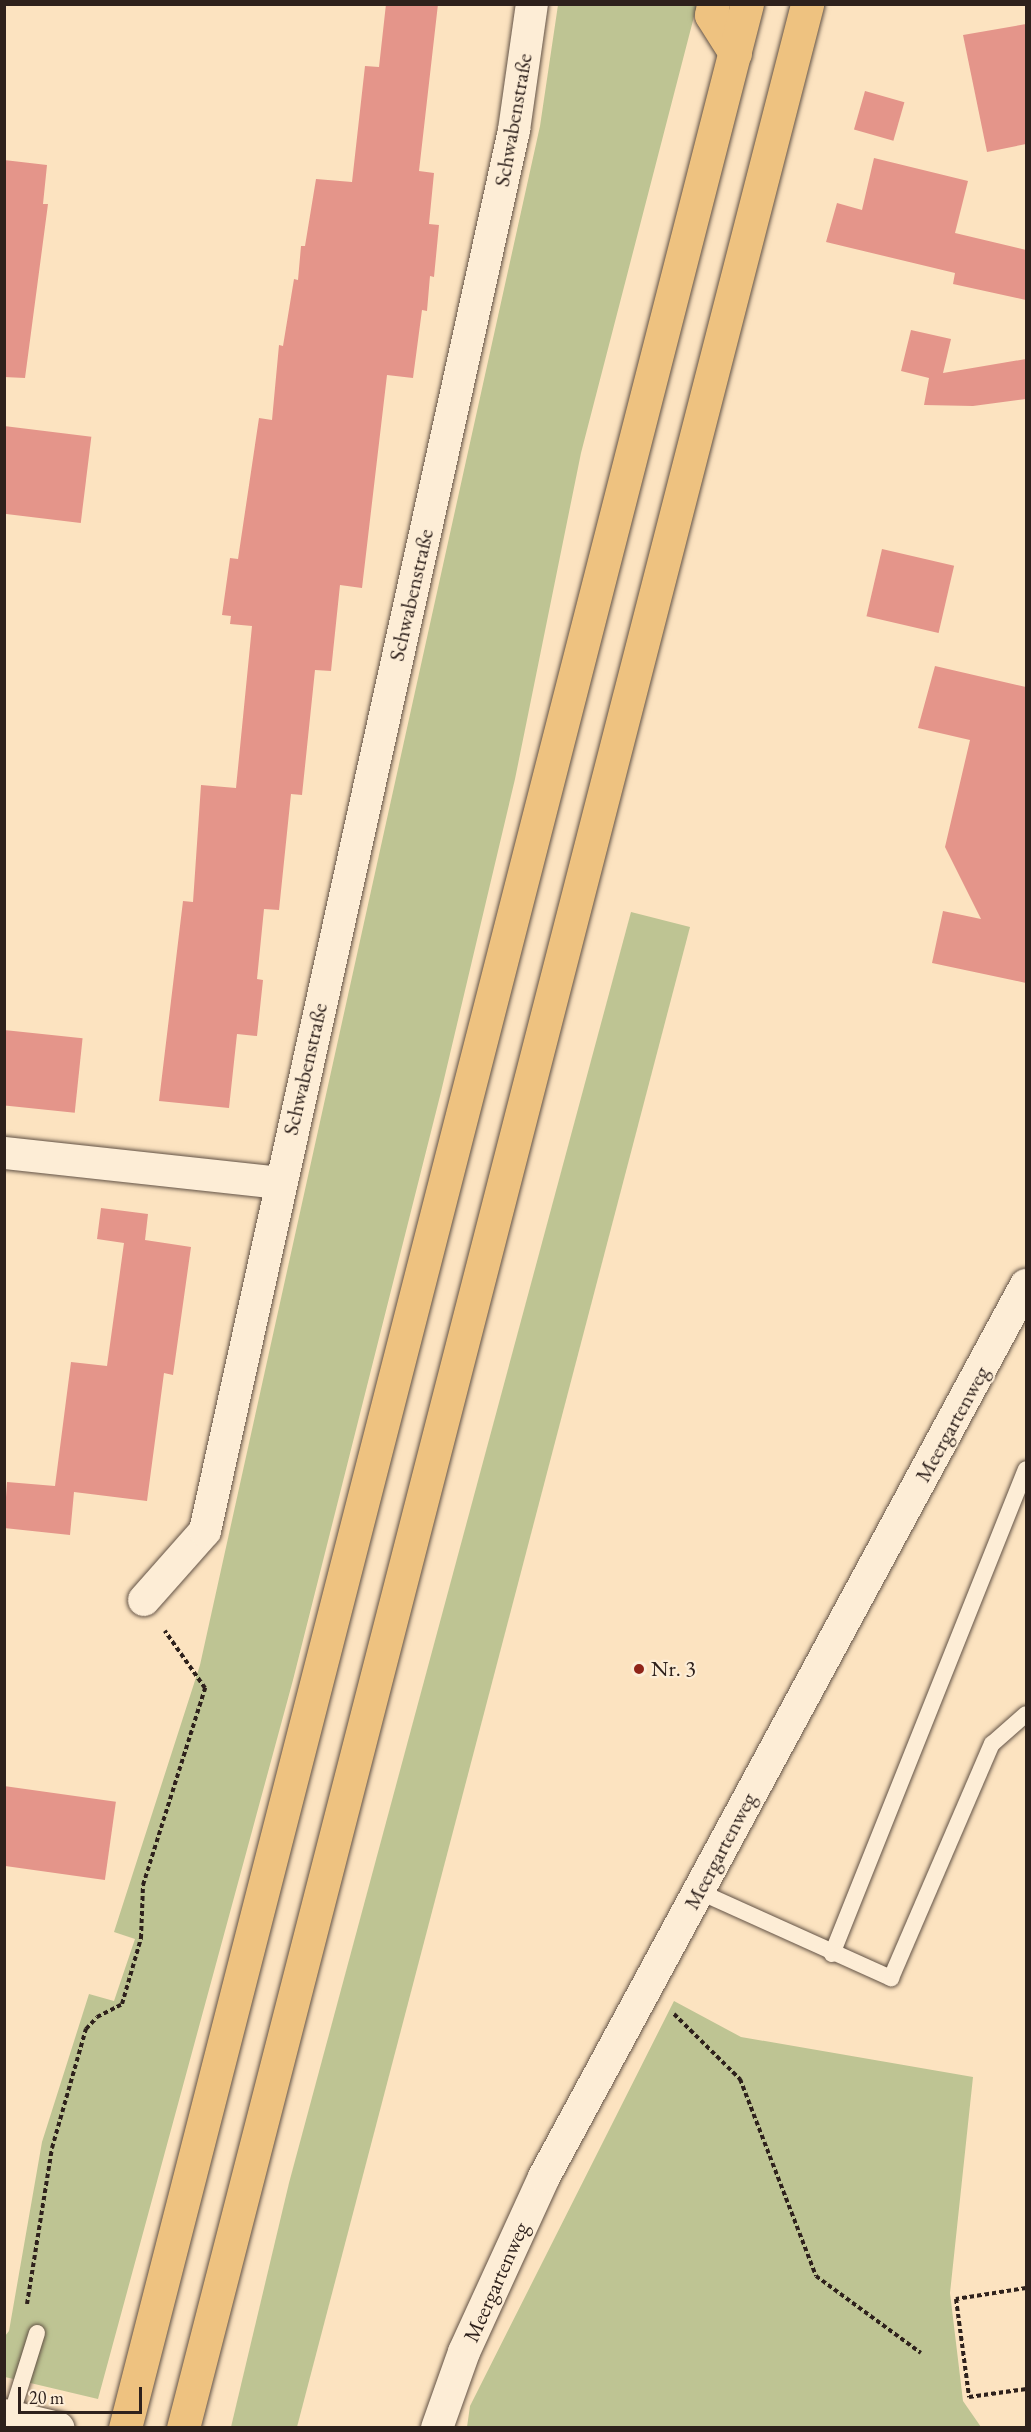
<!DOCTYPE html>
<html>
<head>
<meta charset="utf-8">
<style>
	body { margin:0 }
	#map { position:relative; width:1031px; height:2432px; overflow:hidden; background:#fce3c0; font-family:"EB Garamond",serif }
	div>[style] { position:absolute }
	.green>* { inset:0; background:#bec493 }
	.building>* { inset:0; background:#e4958a; transform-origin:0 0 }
	.path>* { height:4px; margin-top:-2px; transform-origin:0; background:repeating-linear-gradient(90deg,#2e211c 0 4.5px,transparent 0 7.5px) }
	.roads { filter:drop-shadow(0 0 2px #625245) drop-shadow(0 0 2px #625245) }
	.service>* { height:16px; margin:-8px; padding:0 8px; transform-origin:8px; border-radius:8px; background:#fdedd6 }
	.minor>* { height:32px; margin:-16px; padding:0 16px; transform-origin:16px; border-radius:16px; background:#fdedd6 }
	.trunk>* { height:33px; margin:-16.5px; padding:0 16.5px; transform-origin:16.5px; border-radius:16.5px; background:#eec280 }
	.dots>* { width:16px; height:16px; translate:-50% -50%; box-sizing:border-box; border:3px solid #fdedd6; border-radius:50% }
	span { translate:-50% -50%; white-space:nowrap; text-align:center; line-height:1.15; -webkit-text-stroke:4.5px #fdedd6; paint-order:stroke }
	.street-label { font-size:22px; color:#2e211c }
	.poi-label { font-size:22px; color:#2e211c }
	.left { translate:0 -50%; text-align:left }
	.frame { position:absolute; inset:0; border:6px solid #2e211c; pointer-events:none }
	.scale { position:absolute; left:18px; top:2387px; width:124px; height:27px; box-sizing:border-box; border:3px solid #2e211c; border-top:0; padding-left:8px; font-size:18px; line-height:21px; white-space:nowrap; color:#2e211c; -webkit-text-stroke:4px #fdedd6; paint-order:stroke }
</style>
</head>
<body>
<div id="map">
	<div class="green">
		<div style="clip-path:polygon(558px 5px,697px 5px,581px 453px,515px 779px,441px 1092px,293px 1680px,98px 2399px,5px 2377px,5px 2336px,9px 2331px,42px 2142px,89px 1994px,114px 2001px,135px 1939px,114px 1932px,200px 1665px,540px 126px)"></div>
		<div style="clip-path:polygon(631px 912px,690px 927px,297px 2427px,231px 2427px,289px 2183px)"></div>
		<div style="clip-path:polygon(674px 2001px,741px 2037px,973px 2077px,950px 2293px,963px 2401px,981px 2427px,467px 2427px,470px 2406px)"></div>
	</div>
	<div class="building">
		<div style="clip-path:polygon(386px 4px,438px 4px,419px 171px,434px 173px,429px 224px,439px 225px,434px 277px,430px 276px,427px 311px,422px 310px,413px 378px,387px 375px,362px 588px,340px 585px,331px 671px,315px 670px,302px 795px,291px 794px,279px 910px,264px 909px,257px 979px,263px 980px,257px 1036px,237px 1034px,229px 1108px,159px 1101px,183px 901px,193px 902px,201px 785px,236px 788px,252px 626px,230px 624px,231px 616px,222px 615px,230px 558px,238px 559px,259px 418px,272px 420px,279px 345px,283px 346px,294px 279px,298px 280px,301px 246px,305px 246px,316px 179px,352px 182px,365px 66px,379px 67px)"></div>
		<div style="clip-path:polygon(1026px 24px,1026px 144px,987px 152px,963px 35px)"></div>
		<div style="left:865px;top:91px;width:41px;height:40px;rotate:16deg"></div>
		<div style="clip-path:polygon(874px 158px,968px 181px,955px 233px,1026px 250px,1026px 300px,953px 284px,955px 273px,826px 242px,837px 203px,862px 210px)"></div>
		<div style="clip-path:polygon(4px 160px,47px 165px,43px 204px,48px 204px,25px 378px,4px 377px)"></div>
		<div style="clip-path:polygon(911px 330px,951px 339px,943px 373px,1026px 359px,1026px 399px,973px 406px,924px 405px,929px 378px,901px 371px)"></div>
		<div style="left:4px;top:426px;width:88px;height:87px;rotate:7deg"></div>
		<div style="left:882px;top:549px;width:74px;height:69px;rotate:13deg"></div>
		<div style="clip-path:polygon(935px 666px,1026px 687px,1026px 983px,932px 963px,943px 911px,981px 919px,945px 847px,970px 740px,918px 728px)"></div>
		<div style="left:4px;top:1030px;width:79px;height:75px;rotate:6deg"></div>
		<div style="clip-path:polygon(101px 1208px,148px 1214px,145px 1240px,191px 1247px,173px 1375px,164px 1373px,147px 1501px,74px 1492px,70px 1535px,4px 1528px,7px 1482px,55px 1486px,71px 1362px,107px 1366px,124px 1243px,97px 1239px)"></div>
		<div style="left:4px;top:1786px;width:113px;height:79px;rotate:8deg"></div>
	</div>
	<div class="path">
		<div style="left:674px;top:2014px;width:93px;rotate:44.6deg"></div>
		<div style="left:740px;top:2079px;width:211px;rotate:68.9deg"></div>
		<div style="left:816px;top:2276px;width:130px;rotate:36.3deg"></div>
		<div style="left:1026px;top:2288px;width:71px;rotate:171.1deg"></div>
		<div style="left:956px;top:2299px;width:99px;rotate:82.4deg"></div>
		<div style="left:969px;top:2397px;width:58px;rotate:-8deg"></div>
		<div style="left:27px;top:2304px;width:158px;rotate:-80.9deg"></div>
		<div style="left:52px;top:2148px;width:124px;rotate:-74.1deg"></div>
		<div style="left:86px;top:2029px;width:16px;rotate:-47deg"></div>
		<div style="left:97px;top:2017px;width:28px;rotate:-27deg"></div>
		<div style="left:122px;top:2004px;width:69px;rotate:-73.9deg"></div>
		<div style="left:141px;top:1938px;width:53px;rotate:-87.8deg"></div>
		<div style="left:143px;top:1885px;width:207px;rotate:-72.5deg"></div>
		<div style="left:205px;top:1688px;width:70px;rotate:-125.1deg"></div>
	</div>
	<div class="roads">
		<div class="service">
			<div style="left:698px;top:1891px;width:212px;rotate:24.3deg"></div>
			<div style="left:891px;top:1978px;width:255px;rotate:-66.7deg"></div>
			<div style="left:992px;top:1744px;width:45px;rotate:-41.4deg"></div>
			<div style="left:832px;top:1954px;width:522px;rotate:-68.2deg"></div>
			<div style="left:11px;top:2416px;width:87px;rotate:-72.6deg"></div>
		</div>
		<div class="minor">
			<div style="left:4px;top:1153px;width:278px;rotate:6.2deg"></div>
			<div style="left:144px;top:1600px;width:92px;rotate:-48.5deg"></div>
			<div style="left:205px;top:1531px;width:1435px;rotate:-77.56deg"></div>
			<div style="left:514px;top:130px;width:127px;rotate:-81.9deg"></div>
			<div style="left:4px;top:2415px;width:56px;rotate:13.5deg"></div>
			<div style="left:437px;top:2428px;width:81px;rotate:-70.4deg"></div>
			<div style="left:464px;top:2352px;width:192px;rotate:-65.4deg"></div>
			<div style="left:544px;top:2177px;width:1014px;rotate:-61.62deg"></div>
		</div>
		<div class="trunk">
			<div style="left:713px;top:4px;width:11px;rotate:100deg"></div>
			<div style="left:711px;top:15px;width:45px;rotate:57.7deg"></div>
			<div style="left:125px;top:2428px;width:2503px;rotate:-75.61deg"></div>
			<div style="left:183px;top:2428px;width:2503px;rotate:-75.56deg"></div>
		</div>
	</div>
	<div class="dots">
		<div style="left:639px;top:1669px;background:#8f2418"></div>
	</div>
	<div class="street-label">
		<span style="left:513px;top:120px;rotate:-80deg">Schwabenstraße</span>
		<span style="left:411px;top:595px;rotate:-77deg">Schwabenstraße</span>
		<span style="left:305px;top:1069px;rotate:-77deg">Schwabenstraße</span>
		<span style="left:952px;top:1424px;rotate:-61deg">Meergartenweg</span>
		<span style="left:720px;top:1851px;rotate:-62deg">Meergartenweg</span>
		<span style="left:496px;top:2282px;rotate:-66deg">Meergartenweg</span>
	</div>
	<div class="poi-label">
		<span class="left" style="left:651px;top:1669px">Nr. 3</span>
	</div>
	<div class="frame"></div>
	<div class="scale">20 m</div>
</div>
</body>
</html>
